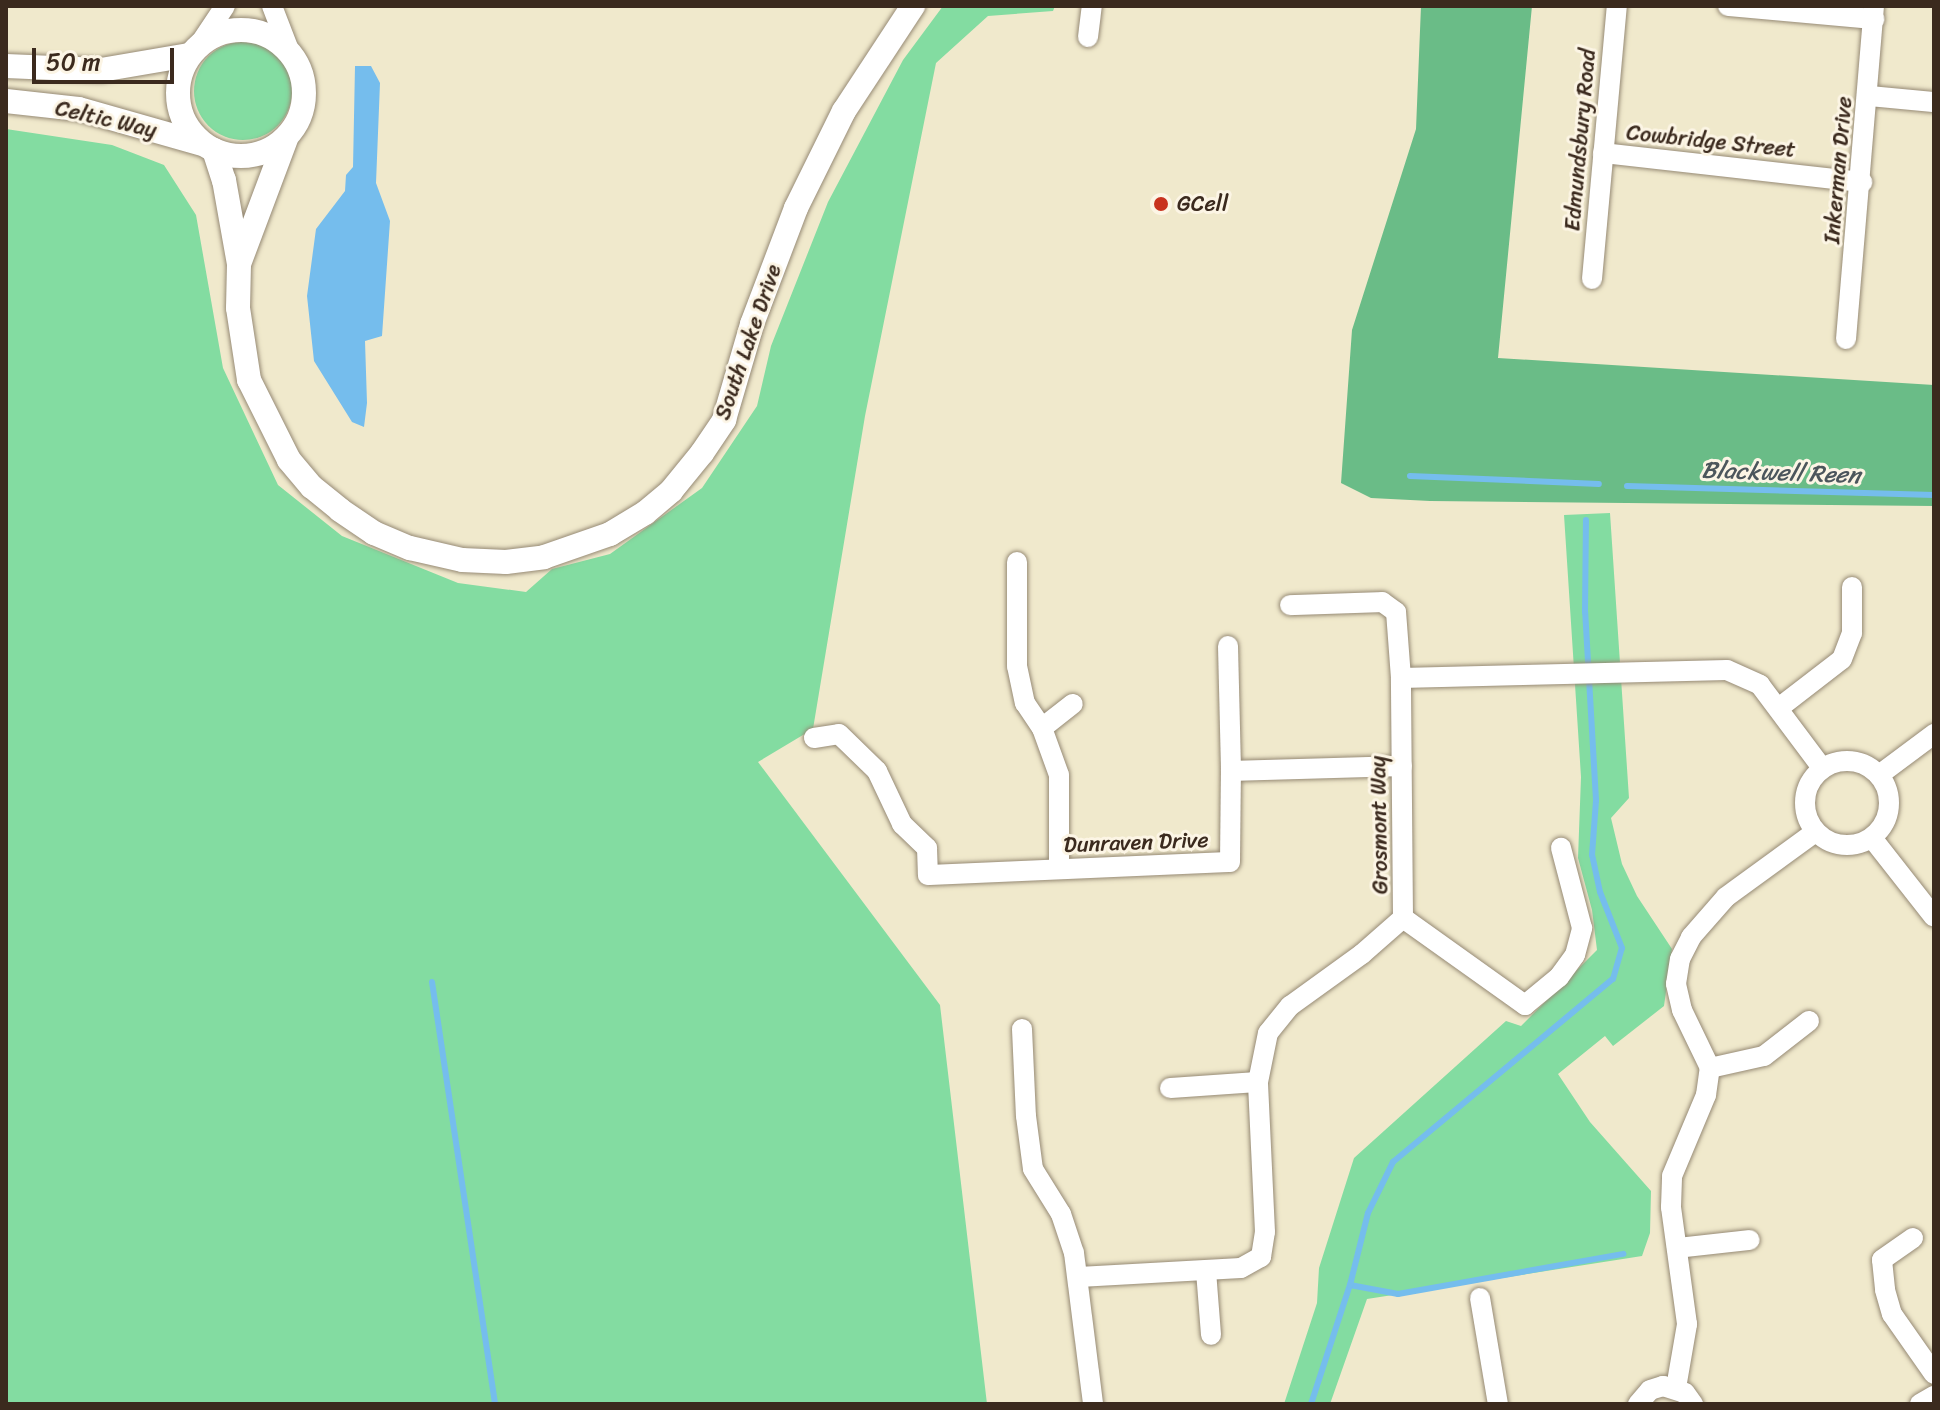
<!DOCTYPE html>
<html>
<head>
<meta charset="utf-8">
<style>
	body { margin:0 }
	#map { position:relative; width:1940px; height:1410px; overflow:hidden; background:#f0e9cc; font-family:Sriracha,sans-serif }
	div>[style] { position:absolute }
	.green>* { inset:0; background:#83dca1 }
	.round { border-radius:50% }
	.forest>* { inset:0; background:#6abc87 }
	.water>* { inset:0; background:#75bded }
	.stream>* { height:6px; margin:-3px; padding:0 3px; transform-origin:3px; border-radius:3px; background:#75bded }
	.roads { filter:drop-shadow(0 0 2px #968a75) drop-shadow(0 0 2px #968a75) }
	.minor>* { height:20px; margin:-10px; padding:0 10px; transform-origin:10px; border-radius:10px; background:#fff }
	.minor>.ring { margin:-10px; padding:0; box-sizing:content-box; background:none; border:20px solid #fff; border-radius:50% }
	.tertiary>* { height:24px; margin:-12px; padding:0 12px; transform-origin:12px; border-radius:12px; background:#fff }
	.tertiary>.ring { margin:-12px; padding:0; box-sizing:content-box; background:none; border:24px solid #fff; border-radius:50% }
	.dots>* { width:22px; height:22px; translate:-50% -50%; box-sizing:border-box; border:4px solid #fcf5e5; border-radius:50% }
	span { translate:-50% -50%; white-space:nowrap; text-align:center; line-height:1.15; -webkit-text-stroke:6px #fcf5e5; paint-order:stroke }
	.street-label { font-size:22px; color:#3b2a1e }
	.poi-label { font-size:22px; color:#3b2a1e }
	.left { translate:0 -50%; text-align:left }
	.water-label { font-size:24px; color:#4c565c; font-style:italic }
	.frame { position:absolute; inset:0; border:8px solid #3b2a1e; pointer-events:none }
	.scale { position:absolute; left:32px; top:48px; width:142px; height:36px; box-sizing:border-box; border:4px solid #3b2a1e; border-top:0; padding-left:10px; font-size:24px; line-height:28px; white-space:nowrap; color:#3b2a1e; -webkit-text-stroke:6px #fcf5e5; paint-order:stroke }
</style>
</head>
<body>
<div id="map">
	<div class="green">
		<div style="clip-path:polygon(943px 6px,1055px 6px,1053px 11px,988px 16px,936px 63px,865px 416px,813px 729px,758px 762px,940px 1005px,987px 1404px,6px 1404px,6px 129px,112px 145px,164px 165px,196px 215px,223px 368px,278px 485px,342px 536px,458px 583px,526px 592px,552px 569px,610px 554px,702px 488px,757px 406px,771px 346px,828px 202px,903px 60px)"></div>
		<div class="round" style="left:194px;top:42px;width:98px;height:98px"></div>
		<div style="clip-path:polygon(1610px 513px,1629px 798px,1611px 818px,1622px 864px,1637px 896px,1672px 949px,1664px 1006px,1613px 1046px,1605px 1036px,1558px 1074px,1590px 1122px,1651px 1191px,1650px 1233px,1642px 1256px,1367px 1299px,1330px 1404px,1284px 1404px,1317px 1303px,1319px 1268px,1354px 1158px,1506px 1021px,1521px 1026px,1597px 950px,1592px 910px,1578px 858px,1581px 777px,1564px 515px)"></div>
	</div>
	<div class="forest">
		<div style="clip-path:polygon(1421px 6px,1532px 6px,1498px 358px,1934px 385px,1934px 506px,1430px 501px,1371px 498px,1341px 483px,1352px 330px,1416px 129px)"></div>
	</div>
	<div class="water">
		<div style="clip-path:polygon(355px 66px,371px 66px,380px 83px,376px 183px,390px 221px,382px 336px,365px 341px,367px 403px,364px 427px,352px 422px,314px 361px,307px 296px,316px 229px,345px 191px,346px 175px,353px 167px)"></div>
	</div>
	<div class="stream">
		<div style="left:1410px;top:476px;width:189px;rotate:2.4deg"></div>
		<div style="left:1627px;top:486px;width:307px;rotate:1.7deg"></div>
		<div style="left:432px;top:982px;width:427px;rotate:81.5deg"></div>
		<div style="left:1350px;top:1285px;width:49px;rotate:10.6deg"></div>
		<div style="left:1398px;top:1294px;width:229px;rotate:-10.1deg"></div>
		<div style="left:1311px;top:1404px;width:125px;rotate:-71.9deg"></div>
		<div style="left:1350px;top:1285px;width:74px;rotate:-76deg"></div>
		<div style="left:1368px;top:1213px;width:57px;rotate:-63.9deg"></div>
		<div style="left:1393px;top:1162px;width:286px;rotate:-39.8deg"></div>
		<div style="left:1613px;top:979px;width:32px;rotate:-74deg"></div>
		<div style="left:1622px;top:948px;width:60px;rotate:-111.4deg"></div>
		<div style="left:1600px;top:892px;width:38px;rotate:-102deg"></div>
		<div style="left:1592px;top:855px;width:55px;rotate:-85.8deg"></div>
		<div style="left:1596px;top:800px;width:188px;rotate:-93.3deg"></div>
		<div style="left:1585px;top:612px;width:92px;rotate:-89.4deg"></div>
	</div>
	<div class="roads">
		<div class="minor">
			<div style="left:272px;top:6px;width:47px;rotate:68.9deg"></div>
			<div style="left:1728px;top:6px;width:147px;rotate:5.1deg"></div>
			<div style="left:1088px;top:37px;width:31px;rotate:-83deg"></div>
			<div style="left:201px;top:42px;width:43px;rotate:-56.3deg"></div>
			<div style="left:1869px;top:96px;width:65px;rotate:5.3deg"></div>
			<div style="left:1603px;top:153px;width:261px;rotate:6.4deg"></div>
			<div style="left:1592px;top:279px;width:274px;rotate:-84.8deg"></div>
			<div style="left:1846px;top:339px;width:334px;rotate:-85.2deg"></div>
			<div style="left:1017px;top:562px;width:104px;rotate:90deg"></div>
			<div style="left:1017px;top:666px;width:38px;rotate:78deg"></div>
			<div style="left:1025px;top:703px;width:30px;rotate:56deg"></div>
			<div style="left:1228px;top:646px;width:125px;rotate:88.6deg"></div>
			<div style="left:1401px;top:678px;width:326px;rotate:-1.4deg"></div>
			<div style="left:1727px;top:670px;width:36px;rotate:24deg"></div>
			<div style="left:1760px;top:685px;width:104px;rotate:53.2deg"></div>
			<div style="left:1780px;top:707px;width:78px;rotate:-37.7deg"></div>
			<div style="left:1842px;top:659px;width:28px;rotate:-69deg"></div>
			<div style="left:1852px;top:633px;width:46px;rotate:-90deg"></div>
			<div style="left:814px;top:738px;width:25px;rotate:-9deg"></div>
			<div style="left:839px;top:734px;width:53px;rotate:44.2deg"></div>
			<div style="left:877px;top:771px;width:59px;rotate:64.7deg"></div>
			<div style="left:902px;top:824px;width:35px;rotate:44deg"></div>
			<div style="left:927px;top:848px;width:27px;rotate:88deg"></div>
			<div style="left:928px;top:875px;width:302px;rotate:-2.5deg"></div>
			<div style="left:1230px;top:862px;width:91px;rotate:-89.4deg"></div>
			<div style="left:1231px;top:771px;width:171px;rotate:-1.7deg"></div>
			<div class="ring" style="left:1805px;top:761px;width:64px;height:64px"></div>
			<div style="left:1879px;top:775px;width:69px;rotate:-36.7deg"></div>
			<div style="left:1872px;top:838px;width:100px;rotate:51.9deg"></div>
			<div style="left:1059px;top:869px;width:94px;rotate:-90deg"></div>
			<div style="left:1059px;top:775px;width:50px;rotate:-109.9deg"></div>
			<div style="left:1042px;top:728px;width:39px;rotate:-38deg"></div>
			<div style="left:1403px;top:918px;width:150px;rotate:35.5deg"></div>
			<div style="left:1525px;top:1005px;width:44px;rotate:-39.5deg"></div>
			<div style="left:1559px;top:977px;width:27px;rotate:-54deg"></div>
			<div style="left:1575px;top:955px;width:28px;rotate:-75deg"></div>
			<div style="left:1582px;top:928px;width:83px;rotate:-104.7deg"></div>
			<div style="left:1022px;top:1029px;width:87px;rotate:87.4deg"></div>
			<div style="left:1026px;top:1116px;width:53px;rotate:82.5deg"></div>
			<div style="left:1033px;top:1169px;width:53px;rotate:58.1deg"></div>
			<div style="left:1061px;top:1214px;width:41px;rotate:71.6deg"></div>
			<div style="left:1074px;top:1253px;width:152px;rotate:82.8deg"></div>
			<div style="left:1710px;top:1068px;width:55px;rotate:-12.5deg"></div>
			<div style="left:1764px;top:1056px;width:57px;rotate:-37.9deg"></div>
			<div style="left:1170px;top:1088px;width:88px;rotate:-3.9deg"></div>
			<div style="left:1913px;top:1238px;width:38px;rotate:145deg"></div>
			<div style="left:1882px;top:1260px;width:30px;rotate:84deg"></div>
			<div style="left:1885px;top:1290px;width:25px;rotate:74deg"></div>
			<div style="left:1892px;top:1314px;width:73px;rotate:55deg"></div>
			<div style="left:1677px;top:1248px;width:73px;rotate:-6.3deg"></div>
			<div style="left:1206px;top:1271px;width:64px;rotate:85.5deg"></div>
			<div style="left:1079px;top:1277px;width:162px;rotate:-3.2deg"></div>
			<div style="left:1241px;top:1268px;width:23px;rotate:-29deg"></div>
			<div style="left:1261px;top:1257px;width:25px;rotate:-81deg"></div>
			<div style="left:1265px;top:1232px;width:150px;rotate:-92.7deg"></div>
			<div style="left:1258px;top:1082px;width:50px;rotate:-78.5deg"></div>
			<div style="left:1268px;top:1033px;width:35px;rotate:-51deg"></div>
			<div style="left:1290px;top:1006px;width:89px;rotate:-35.8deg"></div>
			<div style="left:1362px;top:954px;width:55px;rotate:-41.3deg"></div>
			<div style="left:1403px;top:918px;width:240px;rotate:-90.5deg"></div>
			<div style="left:1401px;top:678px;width:66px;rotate:-94.3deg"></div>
			<div style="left:1396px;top:612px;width:17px;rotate:-144deg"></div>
			<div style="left:1382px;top:602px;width:92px;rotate:178.1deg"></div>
			<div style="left:1480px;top:1298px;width:108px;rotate:80.4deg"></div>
			<div style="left:1676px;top:1388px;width:65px;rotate:-80.2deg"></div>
			<div style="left:1687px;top:1324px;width:118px;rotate:-97.8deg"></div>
			<div style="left:1671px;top:1207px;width:31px;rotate:-88deg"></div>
			<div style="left:1672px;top:1176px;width:88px;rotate:-67.2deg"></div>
			<div style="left:1706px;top:1095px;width:27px;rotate:-82deg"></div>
			<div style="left:1710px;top:1068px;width:64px;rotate:-115.8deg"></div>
			<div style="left:1682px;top:1010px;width:27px;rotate:-103deg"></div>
			<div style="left:1676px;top:984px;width:25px;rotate:-81deg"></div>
			<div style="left:1680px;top:959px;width:25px;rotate:-63deg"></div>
			<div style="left:1691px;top:937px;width:53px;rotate:-48.8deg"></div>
			<div style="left:1726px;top:897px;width:110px;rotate:-36.1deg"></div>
			<div style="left:1638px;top:1404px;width:18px;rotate:-49deg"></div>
			<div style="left:1650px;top:1390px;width:14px;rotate:-17deg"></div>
			<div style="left:1663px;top:1386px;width:23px;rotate:18deg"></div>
			<div style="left:1685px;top:1393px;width:14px;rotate:54deg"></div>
			<div style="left:1920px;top:1404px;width:16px;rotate:-30deg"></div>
		</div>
		<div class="tertiary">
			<div class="ring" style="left:178px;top:30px;width:102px;height:102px"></div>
			<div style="left:6px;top:66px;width:95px;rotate:2.4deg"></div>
			<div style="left:101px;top:70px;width:89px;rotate:-9.7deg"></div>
			<div style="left:6px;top:101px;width:73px;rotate:6.3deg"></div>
			<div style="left:79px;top:109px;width:128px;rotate:15.9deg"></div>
			<div style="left:214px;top:150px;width:32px;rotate:72deg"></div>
			<div style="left:224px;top:180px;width:85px;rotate:79.9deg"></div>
			<div style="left:239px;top:264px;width:44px;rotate:91.3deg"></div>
			<div style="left:238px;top:308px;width:73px;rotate:81.3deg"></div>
			<div style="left:249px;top:380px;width:89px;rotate:63.4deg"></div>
			<div style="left:289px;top:460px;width:35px;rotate:50deg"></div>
			<div style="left:312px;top:487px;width:36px;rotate:39deg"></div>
			<div style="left:340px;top:510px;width:41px;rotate:34.1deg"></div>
			<div style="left:374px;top:533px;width:39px;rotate:23deg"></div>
			<div style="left:410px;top:548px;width:53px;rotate:13deg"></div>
			<div style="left:462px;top:560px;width:44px;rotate:2.6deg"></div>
			<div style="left:506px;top:562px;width:38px;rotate:-7deg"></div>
			<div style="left:544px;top:557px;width:70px;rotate:-19.2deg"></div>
			<div style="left:610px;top:534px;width:41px;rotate:-31deg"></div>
			<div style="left:645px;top:513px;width:34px;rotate:-40deg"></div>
			<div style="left:671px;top:491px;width:49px;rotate:-50.8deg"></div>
			<div style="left:702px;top:453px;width:40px;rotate:-56deg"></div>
			<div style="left:724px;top:420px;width:100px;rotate:-73.7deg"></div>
			<div style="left:752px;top:324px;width:124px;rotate:-69.2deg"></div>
			<div style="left:796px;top:208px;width:108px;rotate:-63.7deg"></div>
			<div style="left:844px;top:111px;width:126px;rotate:-56.7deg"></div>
			<div style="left:239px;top:264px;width:134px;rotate:-69.4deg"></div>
		</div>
	</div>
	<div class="dots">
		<div style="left:1161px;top:204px;background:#c8321e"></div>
	</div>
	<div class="street-label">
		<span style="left:106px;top:119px;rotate:13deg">Celtic Way</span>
		<span style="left:1580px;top:140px;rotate:-85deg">Edmundsbury Road</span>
		<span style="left:1711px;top:141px;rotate:6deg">Cowbridge Street</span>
		<span style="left:1838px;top:170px;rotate:-85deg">Inkerman Drive</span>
		<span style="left:748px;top:342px;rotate:-71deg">South Lake Drive</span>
		<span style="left:1379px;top:825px;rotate:-91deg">Grosmont Way</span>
		<span style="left:1136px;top:842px;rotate:-2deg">Dunraven Drive</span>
	</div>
	<div class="poi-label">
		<span class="left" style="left:1177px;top:204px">GCell</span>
	</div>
	<div class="water-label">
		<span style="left:1781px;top:473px;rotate:2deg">Blackwell Reen</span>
	</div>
	<div class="frame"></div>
	<div class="scale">50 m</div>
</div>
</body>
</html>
